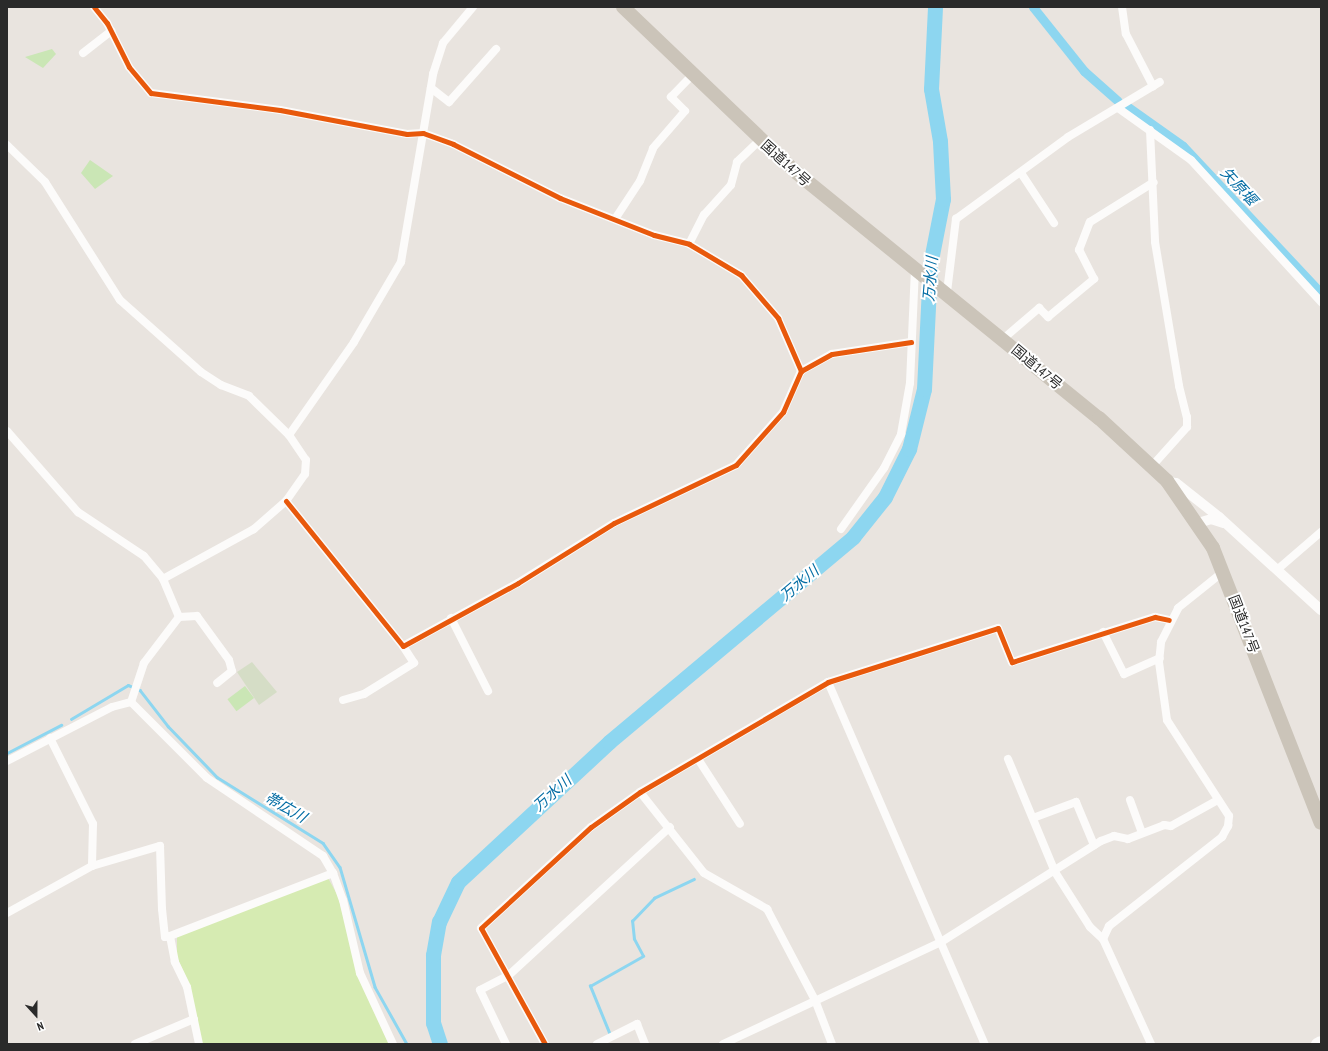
<!DOCTYPE html>
<html>
<head>
<meta charset="utf-8">
<style>
	body { margin:0 }
	#map { position:relative; width:1328px; height:1051px; overflow:hidden; background:#e9e4df; font-family:"PT Sans Narrow","Noto Sans JP",sans-serif }
	div>[style] { position:absolute }
	.green>* { inset:0; background:#cae6b5; transform-origin:0 0 }
	.cemetery>* { inset:0; background:#d5ddc6 }
	.pitch>* { inset:0; background:#d6ebb2 }
	.stream>* { height:2.5px; margin:-1.25px; padding:0 1.25px; transform-origin:1.25px; border-radius:1.25px; background:#8dd6f0 }
	.canal>* { height:9px; margin:-4.5px; padding:0 4.5px; transform-origin:4.5px; border-radius:4.5px; background:#8dd6f0 }
	.river>* { height:15px; margin:-7.5px; padding:0 7.5px; transform-origin:7.5px; border-radius:7.5px; background:#8dd6f0 }
	.minor>* { height:8px; margin:-4px; padding:0 4px; transform-origin:4px; border-radius:4px; background:#fcfbfa }
	.tertiary>* { height:10px; margin:-5px; padding:0 5px; transform-origin:5px; border-radius:5px; background:#fcfbfa }
	.secondary>* { height:12px; margin:-6px; padding:0 6px; transform-origin:6px; border-radius:6px; background:#fcfbfa }
	.trunk>* { height:14px; margin:-7px; padding:0 7px; transform-origin:7px; border-radius:7px; background:#cbc4b9 }
	.cycleway>* { height:5px; margin:-2.5px; padding:0 2.5px; transform-origin:2.5px; border-radius:2.5px; background:#e8590c }
	span { translate:-50% -50%; white-space:nowrap; text-align:center; line-height:1.15; -webkit-text-stroke:4px #fff; paint-order:stroke }
	.street-label { font-size:14px; color:#2a2a2a }
	.water-label { font-size:15px; color:#046da4; font-style:italic }
	.frame { position:absolute; inset:0; border:8px solid #2a2a2a; pointer-events:none }
	.north { position:absolute; left:16px; top:995px; width:40px; height:40px; -webkit-text-stroke:3px #fff; paint-order:stroke; rotate:159deg; font-size:11px; font-weight:700; line-height:16px; text-align:center; color:#2a2a2a }
	.north::after { content:''; display:block; margin:auto; width:14px; height:18px; background:#2a2a2a; clip-path:polygon(50% 0,100% 100%,50% 72%,0 100%) }
</style>
</head>
<body>
<div id="map">
	<div class="green">
		<div style="clip-path:polygon(52px 49px,56px 54px,43px 68px,25px 57px)"></div>
		<div style="clip-path:polygon(90px 160px,113px 176px,95px 189px,81px 173px)"></div>
		<div style="left:245px;top:686px;width:15px;height:22px;rotate:53deg"></div>
	</div>
	<div class="cemetery">
		<div style="clip-path:polygon(252px 662px,277px 692px,259px 705px,237px 672px)"></div>
	</div>
	<div class="pitch">
		<div style="clip-path:polygon(328px 878px,338px 896px,358px 974px,389px 1044px,202px 1044px,190px 986px,177px 957px,177px 936px)"></div>
	</div>
	<div class="stream">
		<div style="left:71px;top:719px;width:66px;rotate:-30.8deg"></div>
		<div style="left:128px;top:685px;width:13px;rotate:23deg"></div>
		<div style="left:140px;top:690px;width:46px;rotate:52.1deg"></div>
		<div style="left:168px;top:726px;width:71px;rotate:46.1deg"></div>
		<div style="left:217px;top:777px;width:125px;rotate:31.9deg"></div>
		<div style="left:323px;top:843px;width:29px;rotate:55deg"></div>
		<div style="left:340px;top:867px;width:125px;rotate:73.7deg"></div>
		<div style="left:375px;top:987px;width:65px;rotate:60.7deg"></div>
		<div style="left:7px;top:753px;width:61px;rotate:-27.4deg"></div>
		<div style="left:610px;top:1035px;width:53px;rotate:-112.2deg"></div>
		<div style="left:590px;top:986px;width:61px;rotate:-29.5deg"></div>
		<div style="left:643px;top:956px;width:19px;rotate:-118deg"></div>
		<div style="left:634px;top:939px;width:18px;rotate:-96deg"></div>
		<div style="left:632px;top:921px;width:32px;rotate:-46deg"></div>
		<div style="left:654px;top:898px;width:44px;rotate:-25.4deg"></div>
	</div>
	<div class="canal">
		<div style="left:1033px;top:7px;width:82px;rotate:51.4deg"></div>
		<div style="left:1084px;top:71px;width:45px;rotate:41.4deg"></div>
		<div style="left:1128px;top:107px;width:67px;rotate:35.3deg"></div>
		<div style="left:1183px;top:146px;width:202px;rotate:46.8deg"></div>
	</div>
	<div class="river">
		<div style="left:440px;top:1044px;width:22px;rotate:-108deg"></div>
		<div style="left:433px;top:1023px;width:68px;rotate:-90deg"></div>
		<div style="left:433px;top:955px;width:34px;rotate:-80deg"></div>
		<div style="left:439px;top:922px;width:44px;rotate:-64.6deg"></div>
		<div style="left:458px;top:882px;width:206px;rotate:-42.8deg"></div>
		<div style="left:609px;top:742px;width:319px;rotate:-40deg"></div>
		<div style="left:853px;top:537px;width:51px;rotate:-51.3deg"></div>
		<div style="left:885px;top:497px;width:54px;rotate:-63.4deg"></div>
		<div style="left:909px;top:449px;width:62px;rotate:-76deg"></div>
		<div style="left:924px;top:389px;width:124px;rotate:-87.2deg"></div>
		<div style="left:930px;top:265px;width:67px;rotate:-78.9deg"></div>
		<div style="left:943px;top:199px;width:58px;rotate:-93deg"></div>
		<div style="left:940px;top:141px;width:53px;rotate:-99.8deg"></div>
		<div style="left:931px;top:89px;width:82px;rotate:-87.2deg"></div>
	</div>
	<div class="minor">
		<div style="left:94px;top:7px;width:21px;rotate:51deg"></div>
		<div style="left:107px;top:23px;width:49px;rotate:63.4deg"></div>
		<div style="left:129px;top:67px;width:34px;rotate:50deg"></div>
		<div style="left:151px;top:93px;width:130px;rotate:7.5deg"></div>
		<div style="left:280px;top:110px;width:129px;rotate:10.7deg"></div>
		<div style="left:407px;top:134px;width:16px;rotate:-4deg"></div>
		<div style="left:423px;top:133px;width:32px;rotate:20deg"></div>
		<div style="left:453px;top:144px;width:120px;rotate:26.8deg"></div>
		<div style="left:560px;top:198px;width:101px;rotate:21.5deg"></div>
		<div style="left:654px;top:235px;width:36px;rotate:14deg"></div>
		<div style="left:689px;top:244px;width:61px;rotate:30.8deg"></div>
		<div style="left:741px;top:275px;width:57px;rotate:49.3deg"></div>
		<div style="left:778px;top:318px;width:58px;rotate:66.5deg"></div>
		<div style="left:1122px;top:7px;width:27px;rotate:82deg"></div>
		<div style="left:1126px;top:34px;width:59px;rotate:62.6deg"></div>
		<div style="left:83px;top:53px;width:36px;rotate:-38deg"></div>
		<div style="left:431px;top:88px;width:23px;rotate:38deg"></div>
		<div style="left:449px;top:102px;width:71px;rotate:-48.4deg"></div>
		<div style="left:1118px;top:108px;width:90px;rotate:35.5deg"></div>
		<div style="left:1191px;top:160px;width:193px;rotate:47.5deg"></div>
		<div style="left:1150px;top:130px;width:112px;rotate:87.4deg"></div>
		<div style="left:1155px;top:242px;width:146px;rotate:80.5deg"></div>
		<div style="left:1179px;top:386px;width:32px;rotate:76deg"></div>
		<div style="left:1187px;top:417px;width:10px;rotate:90deg"></div>
		<div style="left:1187px;top:427px;width:52px;rotate:131.9deg"></div>
		<div style="left:7px;top:145px;width:53px;rotate:44.2deg"></div>
		<div style="left:45px;top:182px;width:140px;rotate:57.6deg"></div>
		<div style="left:120px;top:300px;width:108px;rotate:41.6deg"></div>
		<div style="left:201px;top:372px;width:24px;rotate:33deg"></div>
		<div style="left:221px;top:385px;width:30px;rotate:21deg"></div>
		<div style="left:249px;top:396px;width:56px;rotate:44.3deg"></div>
		<div style="left:289px;top:435px;width:30px;rotate:56deg"></div>
		<div style="left:306px;top:460px;width:14px;rotate:94deg"></div>
		<div style="left:305px;top:474px;width:33px;rotate:125deg"></div>
		<div style="left:286px;top:501px;width:43px;rotate:138.8deg"></div>
		<div style="left:254px;top:529px;width:104px;rotate:151.2deg"></div>
		<div style="left:1021px;top:173px;width:60px;rotate:56.6deg"></div>
		<div style="left:615px;top:219px;width:45px;rotate:-56.7deg"></div>
		<div style="left:640px;top:181px;width:35px;rotate:-68deg"></div>
		<div style="left:653px;top:148px;width:49px;rotate:-49.1deg"></div>
		<div style="left:685px;top:111px;width:20px;rotate:-135deg"></div>
		<div style="left:671px;top:97px;width:30px;rotate:-46deg"></div>
		<div style="left:689px;top:244px;width:33px;rotate:-63deg"></div>
		<div style="left:704px;top:215px;width:40px;rotate:-48deg"></div>
		<div style="left:731px;top:185px;width:24px;rotate:-75deg"></div>
		<div style="left:737px;top:162px;width:32px;rotate:-44deg"></div>
		<div style="left:947px;top:292px;width:74px;rotate:-83deg"></div>
		<div style="left:956px;top:219px;width:139px;rotate:-36.2deg"></div>
		<div style="left:1068px;top:137px;width:107px;rotate:-30.9deg"></div>
		<div style="left:1003px;top:339px;width:48px;rotate:-40.7deg"></div>
		<div style="left:1039px;top:308px;width:13px;rotate:45deg"></div>
		<div style="left:1048px;top:317px;width:60px;rotate:-39.6deg"></div>
		<div style="left:1094px;top:279px;width:33px;rotate:-117deg"></div>
		<div style="left:1079px;top:250px;width:30px;rotate:-69deg"></div>
		<div style="left:1090px;top:222px;width:75px;rotate:-32deg"></div>
		<div style="left:7px;top:431px;width:108px;rotate:48.8deg"></div>
		<div style="left:78px;top:512px;width:79px;rotate:33.7deg"></div>
		<div style="left:144px;top:556px;width:30px;rotate:50deg"></div>
		<div style="left:163px;top:579px;width:41px;rotate:67.2deg"></div>
		<div style="left:179px;top:617px;width:58px;rotate:127.3deg"></div>
		<div style="left:144px;top:663px;width:41px;rotate:108.4deg"></div>
		<div style="left:289px;top:435px;width:113px;rotate:-55deg"></div>
		<div style="left:354px;top:342px;width:93px;rotate:-59.6deg"></div>
		<div style="left:401px;top:262px;width:191px;rotate:-80.3deg"></div>
		<div style="left:433px;top:74px;width:33px;rotate:-72deg"></div>
		<div style="left:443px;top:43px;width:47px;rotate:-50.2deg"></div>
		<div style="left:286px;top:501px;width:186px;rotate:51.1deg"></div>
		<div style="left:403px;top:646px;width:131px;rotate:-28.7deg"></div>
		<div style="left:518px;top:583px;width:113px;rotate:-32deg"></div>
		<div style="left:614px;top:523px;width:135px;rotate:-25.4deg"></div>
		<div style="left:736px;top:465px;width:71px;rotate:-48.4deg"></div>
		<div style="left:783px;top:412px;width:45px;rotate:-66.3deg"></div>
		<div style="left:801px;top:371px;width:35px;rotate:-29deg"></div>
		<div style="left:832px;top:354px;width:80px;rotate:-8.6deg"></div>
		<div style="left:841px;top:529px;width:75px;rotate:-54.8deg"></div>
		<div style="left:884px;top:468px;width:38px;rotate:-63deg"></div>
		<div style="left:901px;top:434px;width:52px;rotate:-80deg"></div>
		<div style="left:910px;top:383px;width:114px;rotate:-87.5deg"></div>
		<div style="left:1278px;top:569px;width:57px;rotate:-40.7deg"></div>
		<div style="left:179px;top:617px;width:18px;rotate:-3deg"></div>
		<div style="left:197px;top:616px;width:54px;rotate:54deg"></div>
		<div style="left:229px;top:660px;width:11px;rotate:75deg"></div>
		<div style="left:232px;top:671px;width:19px;rotate:141deg"></div>
		<div style="left:451px;top:618px;width:82px;rotate:63.1deg"></div>
		<div style="left:1103px;top:632px;width:47px;rotate:63.4deg"></div>
		<div style="left:1124px;top:674px;width:39px;rotate:-24deg"></div>
		<div style="left:828px;top:682px;width:395px;rotate:66.6deg"></div>
		<div style="left:343px;top:700px;width:22px;rotate:-16deg"></div>
		<div style="left:364px;top:694px;width:59px;rotate:-31.8deg"></div>
		<div style="left:414px;top:663px;width:20px;rotate:-123deg"></div>
		<div style="left:131px;top:702px;width:107px;rotate:45deg"></div>
		<div style="left:207px;top:778px;width:140px;rotate:33.9deg"></div>
		<div style="left:323px;top:856px;width:20px;rotate:60deg"></div>
		<div style="left:333px;top:873px;width:29px;rotate:70deg"></div>
		<div style="left:343px;top:900px;width:75px;rotate:76.9deg"></div>
		<div style="left:360px;top:973px;width:78px;rotate:65.1deg"></div>
		<div style="left:50px;top:738px;width:96px;rotate:63.4deg"></div>
		<div style="left:93px;top:824px;width:42px;rotate:91.4deg"></div>
		<div style="left:698px;top:759px;width:77px;rotate:57.1deg"></div>
		<div style="left:1008px;top:759px;width:122px;rotate:67.4deg"></div>
		<div style="left:1055px;top:872px;width:65px;rotate:57.5deg"></div>
		<div style="left:1090px;top:927px;width:18px;rotate:43deg"></div>
		<div style="left:1103px;top:939px;width:115px;rotate:65.4deg"></div>
		<div style="left:7px;top:761px;width:118px;rotate:-27.2deg"></div>
		<div style="left:112px;top:707px;width:20px;rotate:-15deg"></div>
		<div style="left:640px;top:792px;width:103px;rotate:51.7deg"></div>
		<div style="left:704px;top:873px;width:73px;rotate:29.7deg"></div>
		<div style="left:767px;top:909px;width:103px;rotate:62.2deg"></div>
		<div style="left:815px;top:1000px;width:47px;rotate:68.9deg"></div>
		<div style="left:1130px;top:800px;width:35px;rotate:70deg"></div>
		<div style="left:1033px;top:818px;width:46px;rotate:-20.4deg"></div>
		<div style="left:1076px;top:802px;width:47px;rotate:67.3deg"></div>
		<div style="left:7px;top:913px;width:97px;rotate:-28.9deg"></div>
		<div style="left:92px;top:866px;width:71px;rotate:-16.4deg"></div>
		<div style="left:160px;top:846px;width:63px;rotate:88.2deg"></div>
		<div style="left:162px;top:909px;width:28px;rotate:84deg"></div>
		<div style="left:165px;top:937px;width:5px;rotate:-11deg"></div>
		<div style="left:1103px;top:939px;width:14px;rotate:-65deg"></div>
		<div style="left:1109px;top:926px;width:144px;rotate:-38.2deg"></div>
		<div style="left:1222px;top:837px;width:13px;rotate:-61deg"></div>
		<div style="left:1228px;top:826px;width:10px;rotate:-84deg"></div>
		<div style="left:1229px;top:816px;width:114px;rotate:-122.9deg"></div>
		<div style="left:1167px;top:720px;width:59px;rotate:-97.9deg"></div>
		<div style="left:1159px;top:662px;width:20px;rotate:-84deg"></div>
		<div style="left:1161px;top:642px;width:38px;rotate:-63deg"></div>
		<div style="left:1178px;top:608px;width:58px;rotate:-38.7deg"></div>
		<div style="left:135px;top:1044px;width:64px;rotate:-23deg"></div>
		<div style="left:199px;top:1044px;width:58px;rotate:-101.9deg"></div>
		<div style="left:187px;top:987px;width:28px;rotate:-116deg"></div>
		<div style="left:175px;top:962px;width:26px;rotate:-101deg"></div>
		<div style="left:170px;top:936px;width:175px;rotate:-21.1deg"></div>
		<div style="left:506px;top:1044px;width:60px;rotate:-115.7deg"></div>
		<div style="left:480px;top:990px;width:31px;rotate:-27deg"></div>
		<div style="left:508px;top:976px;width:220px;rotate:-42.6deg"></div>
		<div style="left:545px;top:1044px;width:132px;rotate:-118.9deg"></div>
		<div style="left:481px;top:928px;width:149px;rotate:-42.6deg"></div>
		<div style="left:591px;top:827px;width:60px;rotate:-35.5deg"></div>
		<div style="left:640px;top:792px;width:218px;rotate:-30.3deg"></div>
		<div style="left:828px;top:682px;width:178px;rotate:-17.6deg"></div>
		<div style="left:998px;top:628px;width:37px;rotate:68deg"></div>
		<div style="left:1012px;top:662px;width:150px;rotate:-17.5deg"></div>
		<div style="left:1155px;top:617px;width:14px;rotate:12deg"></div>
		<div style="left:597px;top:1044px;width:45px;rotate:-26.6deg"></div>
		<div style="left:637px;top:1024px;width:22px;rotate:68deg"></div>
		<div style="left:723px;top:1044px;width:241px;rotate:-25.1deg"></div>
		<div style="left:941px;top:942px;width:189px;rotate:-32.3deg"></div>
		<div style="left:1101px;top:841px;width:14px;rotate:-21deg"></div>
		<div style="left:1114px;top:836px;width:14px;rotate:12deg"></div>
		<div style="left:1128px;top:839px;width:39px;rotate:-21deg"></div>
		<div style="left:1164px;top:825px;width:7px;rotate:8deg"></div>
		<div style="left:1171px;top:826px;width:54px;rotate:-29deg"></div>
	</div>
	<div class="tertiary">
		<div style="left:1167px;top:481px;width:9px;rotate:13deg"></div>
		<div style="left:1176px;top:483px;width:55px;rotate:38.3deg"></div>
		<div style="left:1219px;top:517px;width:138px;rotate:42.4deg"></div>
		<div style="left:1198px;top:523px;width:14px;rotate:-17deg"></div>
		<div style="left:1211px;top:519px;width:13px;rotate:18deg"></div>
	</div>
	<div class="secondary">
		<div style="left:1317px;top:1044px;width:4px;rotate:-27deg"></div>
	</div>
	<div class="trunk">
		<div style="left:623px;top:7px;width:240px;rotate:43.7deg"></div>
		<div style="left:797px;top:173px;width:389px;rotate:39.1deg"></div>
		<div style="left:1099px;top:418px;width:93px;rotate:42.8deg"></div>
		<div style="left:1167px;top:481px;width:81px;rotate:55.5deg"></div>
		<div style="left:1213px;top:548px;width:295px;rotate:68.6deg"></div>
	</div>
	<div class="cycleway">
		<div style="left:94px;top:7px;width:21px;rotate:51deg"></div>
		<div style="left:107px;top:23px;width:49px;rotate:63.4deg"></div>
		<div style="left:129px;top:67px;width:34px;rotate:50deg"></div>
		<div style="left:151px;top:93px;width:130px;rotate:7.5deg"></div>
		<div style="left:280px;top:110px;width:129px;rotate:10.7deg"></div>
		<div style="left:407px;top:134px;width:16px;rotate:-4deg"></div>
		<div style="left:423px;top:133px;width:32px;rotate:20deg"></div>
		<div style="left:453px;top:144px;width:120px;rotate:26.8deg"></div>
		<div style="left:560px;top:198px;width:101px;rotate:21.5deg"></div>
		<div style="left:654px;top:235px;width:36px;rotate:14deg"></div>
		<div style="left:689px;top:244px;width:61px;rotate:30.8deg"></div>
		<div style="left:741px;top:275px;width:57px;rotate:49.3deg"></div>
		<div style="left:778px;top:318px;width:58px;rotate:66.5deg"></div>
		<div style="left:286px;top:501px;width:186px;rotate:51.1deg"></div>
		<div style="left:403px;top:646px;width:131px;rotate:-28.7deg"></div>
		<div style="left:518px;top:583px;width:113px;rotate:-32deg"></div>
		<div style="left:614px;top:523px;width:135px;rotate:-25.4deg"></div>
		<div style="left:736px;top:465px;width:71px;rotate:-48.4deg"></div>
		<div style="left:783px;top:412px;width:45px;rotate:-66.3deg"></div>
		<div style="left:801px;top:371px;width:35px;rotate:-29deg"></div>
		<div style="left:832px;top:354px;width:80px;rotate:-8.6deg"></div>
		<div style="left:545px;top:1044px;width:132px;rotate:-118.9deg"></div>
		<div style="left:481px;top:928px;width:149px;rotate:-42.6deg"></div>
		<div style="left:591px;top:827px;width:60px;rotate:-35.5deg"></div>
		<div style="left:640px;top:792px;width:218px;rotate:-30.3deg"></div>
		<div style="left:828px;top:682px;width:178px;rotate:-17.6deg"></div>
		<div style="left:998px;top:628px;width:37px;rotate:68deg"></div>
		<div style="left:1012px;top:662px;width:150px;rotate:-17.5deg"></div>
		<div style="left:1155px;top:617px;width:14px;rotate:12deg"></div>
	</div>
	<div class="street-label">
		<span style="left:786px;top:163px;rotate:42deg">国道147号</span>
		<span style="left:1037px;top:367px;rotate:40deg">国道147号</span>
		<span style="left:1244px;top:624px;rotate:69deg">国道147号</span>
	</div>
	<div class="water-label">
		<span style="left:1239px;top:186px;rotate:47deg">矢原堰</span>
		<span style="left:930px;top:279px;rotate:-85deg">万水川</span>
		<span style="left:799px;top:583px;rotate:-40deg">万水川</span>
		<span style="left:552px;top:793px;rotate:-42deg">万水川</span>
		<span style="left:286px;top:807px;rotate:30deg">帯広川</span>
	</div>
	<div class="frame"></div>
	<div class="north">N</div>
</div>
</body>
</html>
